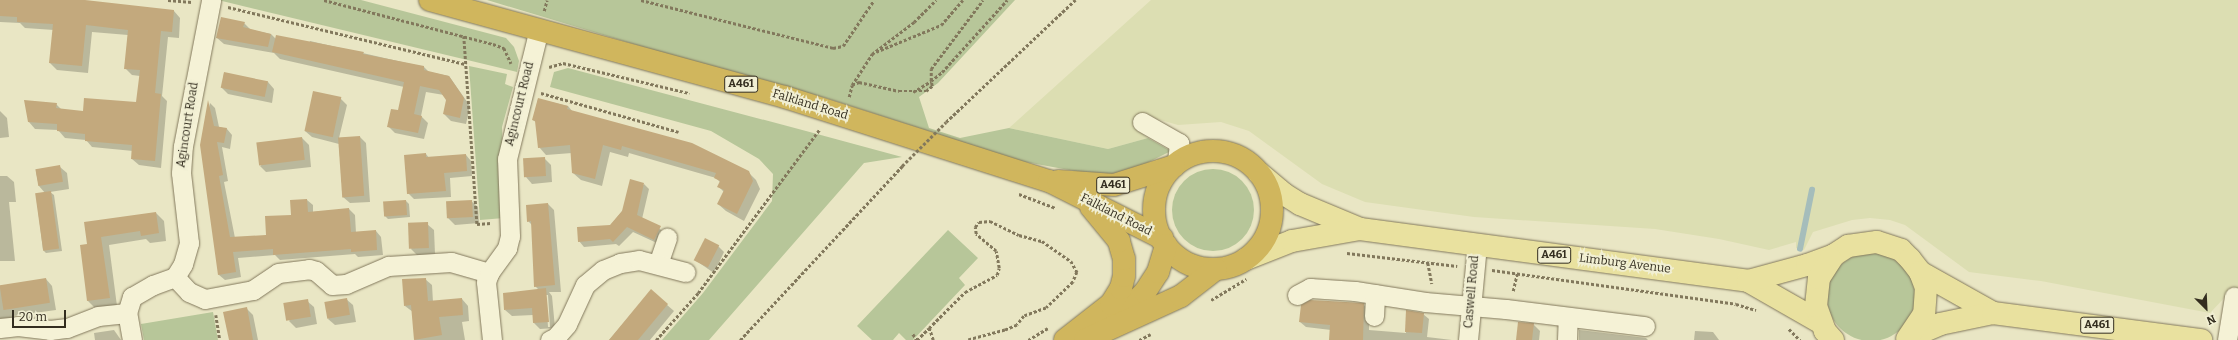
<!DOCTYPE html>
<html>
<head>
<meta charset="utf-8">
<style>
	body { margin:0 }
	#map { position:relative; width:2238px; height:340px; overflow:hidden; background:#e9e6c4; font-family:Bitter,serif }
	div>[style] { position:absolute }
	.farmland>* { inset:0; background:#dcdeb2 }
	.green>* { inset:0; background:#b7c699 }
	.round { border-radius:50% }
	.shadow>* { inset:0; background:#0003 }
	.stream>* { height:5.5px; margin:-2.75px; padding:0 2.75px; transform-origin:2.75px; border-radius:2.75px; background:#a5bdbb }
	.building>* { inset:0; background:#c3a97d; transform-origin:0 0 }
	.path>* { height:2.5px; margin-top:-1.25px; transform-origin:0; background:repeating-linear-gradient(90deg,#82785c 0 3px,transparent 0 5px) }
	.roads { filter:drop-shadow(0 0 1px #82785c) drop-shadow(0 0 1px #82785c) }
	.minor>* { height:19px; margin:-9.5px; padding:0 9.5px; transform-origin:9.5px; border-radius:9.5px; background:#f5f2d6 }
	.major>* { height:22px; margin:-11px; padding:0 11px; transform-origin:11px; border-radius:11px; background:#e9e19f }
	.highway>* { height:22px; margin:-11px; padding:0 11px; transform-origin:11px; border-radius:11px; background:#d0b65d }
	.highway>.ring { margin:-11px; padding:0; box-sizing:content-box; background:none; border:22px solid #d0b65d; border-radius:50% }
	.path-bridge>* { height:2.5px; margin-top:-1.25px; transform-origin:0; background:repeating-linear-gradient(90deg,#82785c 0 3px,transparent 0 5px) }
	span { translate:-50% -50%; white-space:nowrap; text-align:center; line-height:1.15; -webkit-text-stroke:4px #f1efd3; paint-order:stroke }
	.shield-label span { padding:1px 3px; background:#f1efd3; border:1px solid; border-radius:3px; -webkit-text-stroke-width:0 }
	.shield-label { font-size:11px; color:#332d1f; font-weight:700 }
	.street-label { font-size:12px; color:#332d1f }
	.north { position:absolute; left:2186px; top:288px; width:40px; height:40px; -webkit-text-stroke:3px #f1efd3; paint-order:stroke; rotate:156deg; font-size:11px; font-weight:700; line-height:16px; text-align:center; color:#332d1f }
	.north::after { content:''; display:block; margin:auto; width:14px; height:18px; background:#332d1f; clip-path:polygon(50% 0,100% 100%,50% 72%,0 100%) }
	.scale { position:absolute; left:12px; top:310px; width:54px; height:18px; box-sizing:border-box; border:2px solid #332d1f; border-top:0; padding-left:5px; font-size:12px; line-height:14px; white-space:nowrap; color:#332d1f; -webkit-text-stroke:3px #f1efd3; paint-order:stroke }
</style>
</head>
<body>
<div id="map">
	<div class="farmland">
		<div style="clip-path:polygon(1151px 0,2238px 0,2238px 298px,2226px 296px,2210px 313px,2041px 281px,1969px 272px,1905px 225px,1890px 220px,1870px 218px,1852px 220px,1813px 232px,1804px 250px,1796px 248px,1796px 242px,1769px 250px,1719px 239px,1655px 229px,1474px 217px,1365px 202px,1322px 184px,1249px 131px,1221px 122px,1178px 125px,1143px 115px,1136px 129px,1148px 138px,1108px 149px,1009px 128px)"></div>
	</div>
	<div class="green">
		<div style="clip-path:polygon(218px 0,361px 0,506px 38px,514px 47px,519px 61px,517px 72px)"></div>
		<div style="clip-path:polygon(487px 0,1015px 0,938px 83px,919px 97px,929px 128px,960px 138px,1009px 128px,1108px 149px,1148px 138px,1171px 151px,1125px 174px,1102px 176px,1020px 161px,826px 98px,693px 62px)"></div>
		<div style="clip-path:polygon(469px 66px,507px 74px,505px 84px,513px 87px,502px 127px,504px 218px,480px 220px)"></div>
		<div style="clip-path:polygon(568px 68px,806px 131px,902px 157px,864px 163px,709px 340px,662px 340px,703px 293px,772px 201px,773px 174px,759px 159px,711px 131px,550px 87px,554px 72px)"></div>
		<div class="round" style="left:1172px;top:169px;width:82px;height:82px"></div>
		<div style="clip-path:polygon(948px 230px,978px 258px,959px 278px,965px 285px,913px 340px,906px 340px,899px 333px,893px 340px,872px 340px,857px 326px)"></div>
		<div class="round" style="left:1827px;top:253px;width:88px;height:88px"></div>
		<div style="clip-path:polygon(213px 312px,218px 340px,144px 340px,141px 324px)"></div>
	</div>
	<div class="shadow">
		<div style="clip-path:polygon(0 0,70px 0,174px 11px,180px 18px,179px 38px,168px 37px,162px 96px,167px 101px,161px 168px,139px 165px,132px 159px,133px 151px,92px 147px,86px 140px,65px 138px,58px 130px,35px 129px,29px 122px,56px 104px,62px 110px,84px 112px,137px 103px,140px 76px,132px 75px,125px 68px,128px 35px,92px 32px,88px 73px,57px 70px,50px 63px,54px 30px,25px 28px,20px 23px,0 22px)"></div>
		<div style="clip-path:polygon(244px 23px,251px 30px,271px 34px,276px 39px,309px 44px,310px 41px,424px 67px,429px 72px,449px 76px,470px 106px,466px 124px,451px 121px,444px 114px,447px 100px,444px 95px,426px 92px,421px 116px,428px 123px,424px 139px,395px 133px,388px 126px,399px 111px,404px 87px,280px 59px,274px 53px,224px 44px,217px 38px)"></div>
		<div style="clip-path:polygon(224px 73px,268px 82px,274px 89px,272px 103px,228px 94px,222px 88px)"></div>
		<div style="clip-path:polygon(340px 98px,347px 105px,339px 138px,360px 137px,366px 143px,370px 202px,350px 203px,343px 197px,339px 144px,312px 137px,305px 131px)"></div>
		<div style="clip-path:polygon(538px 99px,568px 106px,573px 112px,748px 172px,756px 180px,760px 189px,744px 221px,726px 211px,718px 204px,724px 192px,719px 187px,721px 183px,716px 178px,629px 153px,628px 157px,610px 152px,602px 186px,581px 180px,573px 173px,572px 153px,546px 155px,539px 147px,537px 123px,533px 120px)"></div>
		<div style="clip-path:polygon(210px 103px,215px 108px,219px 127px,227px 129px,232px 135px,230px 149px,222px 147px,228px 181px,224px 182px,235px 238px,267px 236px,292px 216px,307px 200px,313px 205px,313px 212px,349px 209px,355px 215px,356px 233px,376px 231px,381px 237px,383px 255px,358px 257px,355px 254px,280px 260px,275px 255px,238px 258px,241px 277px,225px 280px,219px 275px,201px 145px)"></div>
		<div style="clip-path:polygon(0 111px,7px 118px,9px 137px,0 138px)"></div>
		<div style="clip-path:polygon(302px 138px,309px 145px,311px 167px,266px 172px,260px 166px)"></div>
		<div style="clip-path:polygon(426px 154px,429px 158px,466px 155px,471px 161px,472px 176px,450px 178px,451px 197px,414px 199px,408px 193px)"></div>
		<div style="clip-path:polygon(544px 158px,551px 165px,552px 182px,532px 184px,526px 177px,524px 160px)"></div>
		<div style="clip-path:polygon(60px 167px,67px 173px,69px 189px,50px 192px,54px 195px,62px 251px,46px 253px,43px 250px,36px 194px,45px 193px,39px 186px,36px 172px)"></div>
		<div style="clip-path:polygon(0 176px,7px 176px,14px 182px,16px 202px,9px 202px,15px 261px,0 261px)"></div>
		<div style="clip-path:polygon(644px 184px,649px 189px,642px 219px,665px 232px,659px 244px,633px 232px,619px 246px,616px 244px,584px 247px,579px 241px,610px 226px)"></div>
		<div style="clip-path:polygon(406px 201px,409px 204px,410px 217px,388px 219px,385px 216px)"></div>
		<div style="clip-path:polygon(471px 201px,478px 207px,479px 223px,455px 225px,448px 218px)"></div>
		<div style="clip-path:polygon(evenodd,548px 204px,554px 210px,561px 292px,549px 292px,552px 296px,555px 328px,540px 329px,534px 323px,533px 315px,512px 316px,505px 310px,539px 290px,535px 286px,532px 225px,528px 221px,548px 204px,546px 295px,548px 295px,550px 327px,548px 327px,546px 295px)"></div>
		<div style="clip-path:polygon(156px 213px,164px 221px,166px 241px,150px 243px,146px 239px,109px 245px,117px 306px,96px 309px,88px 301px,88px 244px,86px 223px)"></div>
		<div style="clip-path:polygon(427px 224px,434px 230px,435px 254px,418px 256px,411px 249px)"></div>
		<div style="clip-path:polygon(718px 246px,724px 252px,714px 273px,695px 260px)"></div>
		<div style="clip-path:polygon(46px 279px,52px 286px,56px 310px,12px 316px,12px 319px,0 320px,0 286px)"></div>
		<div style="clip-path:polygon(425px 279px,432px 285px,433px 302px,462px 299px,468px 306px,469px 321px,462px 322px,465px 340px,415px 340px,413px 312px,405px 306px)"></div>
		<div style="clip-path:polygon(651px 291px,674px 311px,650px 340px,609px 340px)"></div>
		<div style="clip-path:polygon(346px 299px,353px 305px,356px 322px,335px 325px,328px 319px)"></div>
		<div style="clip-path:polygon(307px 301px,314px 307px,317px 324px,296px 328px,289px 321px)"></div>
		<div style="clip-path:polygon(1363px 304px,1369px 310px,1369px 330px,1406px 333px,1407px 311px,1423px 314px,1429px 319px,1427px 337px,1452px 340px,1330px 340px,1331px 330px,1306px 327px,1300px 322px)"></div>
		<div style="clip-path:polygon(246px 308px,253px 315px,258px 340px,230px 340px)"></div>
		<div style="clip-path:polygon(1533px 324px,1540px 331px,1539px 340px,1518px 340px)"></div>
		<div style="clip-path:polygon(114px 330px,121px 340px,95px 340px,94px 333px)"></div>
		<div style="clip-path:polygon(1579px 330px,1646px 338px,1648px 340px,1579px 340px)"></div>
		<div style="clip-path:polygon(1695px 331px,1713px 332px,1719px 340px,1694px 340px)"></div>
	</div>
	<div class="stream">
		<div style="left:1800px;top:249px;width:60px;rotate:-78.5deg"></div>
	</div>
	<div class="building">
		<div style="clip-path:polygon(0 0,85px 0,174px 10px,172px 32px,161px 31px,155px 93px,161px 94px,155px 161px,131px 159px,132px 145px,85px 141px,85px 134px,57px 131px,57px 124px,28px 122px,24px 100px,57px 103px,56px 108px,83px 111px,84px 98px,136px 102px,140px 70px,124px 69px,128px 30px,86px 25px,82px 66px,49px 63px,53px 24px,17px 22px,17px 17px,0 16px)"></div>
		<div style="clip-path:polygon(221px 17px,245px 22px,243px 27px,271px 34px,268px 47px,216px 38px)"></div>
		<div style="clip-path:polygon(276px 35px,364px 52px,363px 54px,424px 66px,424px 70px,449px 76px,464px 98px,460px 118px,443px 114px,446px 100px,439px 90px,420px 86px,414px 114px,422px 116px,418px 133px,387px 127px,391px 109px,398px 110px,404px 82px,272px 52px)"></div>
		<div style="left:224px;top:72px;width:45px;height:16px;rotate:12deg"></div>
		<div style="left:313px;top:91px;width:29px;height:41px;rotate:12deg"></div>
		<div style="clip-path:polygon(538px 98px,568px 106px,567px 109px,692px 143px,749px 171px,753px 181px,737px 214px,717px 204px,724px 190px,717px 187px,720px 181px,714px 178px,716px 173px,622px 146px,621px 150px,603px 145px,595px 179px,572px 173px,570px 145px,538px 148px,535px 121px,532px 120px)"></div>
		<div style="clip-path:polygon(208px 100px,214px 126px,227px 128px,224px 143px,217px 142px,223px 175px,219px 176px,230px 237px,266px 235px,265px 216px,291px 215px,290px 200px,307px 199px,308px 212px,349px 208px,351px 232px,376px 230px,377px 250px,351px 252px,351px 249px,273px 255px,273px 249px,233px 252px,236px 272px,218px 275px,200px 145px)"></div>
		<div style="left:360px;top:136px;width:60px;height:22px;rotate:86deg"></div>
		<div style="left:302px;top:137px;width:23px;height:46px;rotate:83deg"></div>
		<div style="clip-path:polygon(426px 153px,426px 157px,466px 154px,467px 171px,444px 173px,446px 191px,407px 194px,404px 155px)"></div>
		<div style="left:545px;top:157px;width:19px;height:22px;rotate:87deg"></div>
		<div style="left:60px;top:165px;width:17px;height:25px;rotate:80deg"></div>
		<div style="clip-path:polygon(630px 179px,644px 183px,637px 215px,661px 226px,654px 240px,627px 227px,613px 242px,610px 239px,578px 242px,577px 227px,610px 225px,622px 211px)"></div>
		<div style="left:51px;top:191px;width:58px;height:16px;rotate:82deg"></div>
		<div style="left:406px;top:200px;width:15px;height:23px;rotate:86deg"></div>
		<div style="left:472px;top:200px;width:17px;height:26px;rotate:87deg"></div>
		<div style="clip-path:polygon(548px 203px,555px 285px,534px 287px,531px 221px,527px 222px,526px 205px)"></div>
		<div style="clip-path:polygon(156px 212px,159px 233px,141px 236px,140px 231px,101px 237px,110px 298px,87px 301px,80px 245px,87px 244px,84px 222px)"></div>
		<div style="left:428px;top:222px;width:26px;height:20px;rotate:88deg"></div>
		<div style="left:705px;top:238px;width:16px;height:25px;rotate:27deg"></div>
		<div style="left:46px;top:278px;width:25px;height:47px;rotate:81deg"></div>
		<div style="clip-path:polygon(426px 278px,428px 301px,462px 298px,463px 315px,439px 317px,442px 335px,414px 340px,411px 305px,404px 306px,402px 279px)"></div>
		<div style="clip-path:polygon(546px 288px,549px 322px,533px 323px,532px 308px,504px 310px,503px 293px)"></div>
		<div style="clip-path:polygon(651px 289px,668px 304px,638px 340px,609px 340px)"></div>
		<div style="left:347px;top:298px;width:17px;height:23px;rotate:80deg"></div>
		<div style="left:308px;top:299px;width:18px;height:25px;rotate:81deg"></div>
		<div style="clip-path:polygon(1310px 300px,1364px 303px,1363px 340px,1329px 340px,1330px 325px,1299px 322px,1301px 305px)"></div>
		<div style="clip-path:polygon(247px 307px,253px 340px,229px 340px,223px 312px)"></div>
		<div style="clip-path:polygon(1406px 310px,1424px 313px,1422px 333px,1405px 332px)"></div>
		<div style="clip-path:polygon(1518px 322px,1534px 323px,1532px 340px,1516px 340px)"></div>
	</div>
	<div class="path">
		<div style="left:168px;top:0;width:24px;rotate:5deg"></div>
		<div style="left:324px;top:0;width:175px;rotate:14.6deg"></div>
		<div style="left:493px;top:44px;width:12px;rotate:20deg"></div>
		<div style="left:504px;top:48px;width:17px;rotate:65deg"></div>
		<div style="left:641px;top:0;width:198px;rotate:14deg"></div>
		<div style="left:833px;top:48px;width:10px;rotate:-11deg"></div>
		<div style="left:843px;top:46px;width:55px;rotate:-56deg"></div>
		<div style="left:228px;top:7px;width:245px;rotate:13.5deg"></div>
		<div style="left:544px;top:11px;width:11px;rotate:-75deg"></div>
		<div style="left:464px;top:36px;width:188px;rotate:86deg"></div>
		<div style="left:477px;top:224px;width:14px;rotate:-4deg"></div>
		<div style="left:876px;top:52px;width:70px;rotate:-22.6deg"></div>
		<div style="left:941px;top:25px;width:33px;rotate:-49deg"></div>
		<div style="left:549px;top:67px;width:15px;rotate:-16deg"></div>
		<div style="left:563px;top:63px;width:130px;rotate:13.4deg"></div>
		<div style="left:852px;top:85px;width:8px;rotate:-23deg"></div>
		<div style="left:859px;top:82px;width:41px;rotate:12.7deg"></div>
		<div style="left:899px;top:91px;width:27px"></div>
		<div style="left:926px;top:91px;width:8px;rotate:-40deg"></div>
		<div style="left:932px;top:86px;width:5px;rotate:-101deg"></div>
		<div style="left:931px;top:81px;width:14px;rotate:-39deg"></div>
		<div style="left:942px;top:72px;width:97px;rotate:-47.9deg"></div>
		<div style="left:913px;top:92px;width:21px;rotate:-31deg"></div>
		<div style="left:931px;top:81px;width:12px;rotate:-90deg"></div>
		<div style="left:931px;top:69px;width:86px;rotate:-53deg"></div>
		<div style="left:541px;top:93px;width:143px;rotate:15.8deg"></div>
		<div style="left:849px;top:97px;width:12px;rotate:-76deg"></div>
		<div style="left:852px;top:85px;width:37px;rotate:-57deg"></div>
		<div style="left:872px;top:54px;width:53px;rotate:-37.3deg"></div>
		<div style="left:914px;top:22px;width:31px;rotate:-45deg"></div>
		<div style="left:946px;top:122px;width:178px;rotate:-43.4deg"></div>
		<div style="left:1019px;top:194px;width:39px;rotate:21deg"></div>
		<div style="left:1347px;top:253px;width:111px;rotate:6.7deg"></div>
		<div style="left:1428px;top:263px;width:21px;rotate:79deg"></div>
		<div style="left:1492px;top:270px;width:246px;rotate:7.9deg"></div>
		<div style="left:1736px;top:304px;width:21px;rotate:17deg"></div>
		<div style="left:1513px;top:291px;width:18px;rotate:-77deg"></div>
		<div style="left:1211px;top:300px;width:41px;rotate:-31deg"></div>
		<div style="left:216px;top:315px;width:25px;rotate:81deg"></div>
		<div style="left:1789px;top:329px;width:16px;rotate:45deg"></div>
		<div style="left:913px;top:334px;width:7px;rotate:56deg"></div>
		<div style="left:656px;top:340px;width:63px;rotate:-48.2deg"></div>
		<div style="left:698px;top:293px;width:204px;rotate:-53.4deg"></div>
		<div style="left:740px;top:340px;width:238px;rotate:-47deg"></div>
		<div style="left:917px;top:340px;width:16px;rotate:-45deg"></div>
		<div style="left:933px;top:340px;width:13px;rotate:-108deg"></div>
		<div style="left:929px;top:328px;width:51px;rotate:-45deg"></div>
		<div style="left:965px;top:292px;width:36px;rotate:-28deg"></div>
		<div style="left:997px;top:275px;width:7px;rotate:-74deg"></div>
		<div style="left:999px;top:268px;width:17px;rotate:-100deg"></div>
		<div style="left:996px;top:251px;width:26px;rotate:-140deg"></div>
		<div style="left:976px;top:234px;width:7px;rotate:-98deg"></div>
		<div style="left:975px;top:227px;width:6px;rotate:-51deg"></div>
		<div style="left:979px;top:222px;width:11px;rotate:-5deg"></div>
		<div style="left:990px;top:221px;width:32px;rotate:26deg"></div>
		<div style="left:1019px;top:235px;width:24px;rotate:15deg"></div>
		<div style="left:1042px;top:241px;width:35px;rotate:35deg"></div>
		<div style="left:1071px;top:261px;width:13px;rotate:61deg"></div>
		<div style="left:1077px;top:272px;width:11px;rotate:112deg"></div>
		<div style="left:1073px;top:282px;width:37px;rotate:136deg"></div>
		<div style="left:1046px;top:308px;width:23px;rotate:160deg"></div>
		<div style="left:1024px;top:316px;width:11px;rotate:128deg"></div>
		<div style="left:1017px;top:325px;width:13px;rotate:157deg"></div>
		<div style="left:1005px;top:330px;width:38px;rotate:165deg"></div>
		<div style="left:1028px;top:340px;width:23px;rotate:-31deg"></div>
		<div style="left:1139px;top:340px;width:13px;rotate:-27deg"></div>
	</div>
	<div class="roads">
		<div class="minor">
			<div style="left:1142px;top:122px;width:43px;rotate:29.6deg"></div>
			<div style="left:1179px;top:143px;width:20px;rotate:96deg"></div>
			<div style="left:658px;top:264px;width:28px;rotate:-71deg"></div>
			<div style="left:175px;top:277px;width:21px;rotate:47deg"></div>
			<div style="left:189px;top:292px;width:17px;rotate:24deg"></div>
			<div style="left:205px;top:299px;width:49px;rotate:-10.6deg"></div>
			<div style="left:253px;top:290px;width:30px;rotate:-34deg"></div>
			<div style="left:278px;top:273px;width:31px;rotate:-7deg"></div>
			<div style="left:309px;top:269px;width:7px;rotate:16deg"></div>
			<div style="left:316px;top:271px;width:21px;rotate:41deg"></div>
			<div style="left:332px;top:285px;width:14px;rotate:-4deg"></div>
			<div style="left:346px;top:284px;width:46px;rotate:-23.2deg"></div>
			<div style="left:388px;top:266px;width:63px;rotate:-3.6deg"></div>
			<div style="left:451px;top:262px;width:40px;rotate:16deg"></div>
			<div style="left:1297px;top:295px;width:15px;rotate:-28deg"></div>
			<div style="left:1310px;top:288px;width:45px;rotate:3.8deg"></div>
			<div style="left:1355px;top:291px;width:71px;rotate:8.9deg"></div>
			<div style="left:1425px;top:302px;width:81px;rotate:4.9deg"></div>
			<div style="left:1506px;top:309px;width:140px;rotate:7deg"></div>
			<div style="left:1374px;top:316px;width:22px;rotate:-87deg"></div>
			<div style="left:0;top:328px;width:18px;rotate:-6deg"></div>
			<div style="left:18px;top:326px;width:32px;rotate:7deg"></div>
			<div style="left:50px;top:330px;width:17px;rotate:-7deg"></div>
			<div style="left:67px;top:328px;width:33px;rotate:-21deg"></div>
			<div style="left:98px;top:316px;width:29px;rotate:-6deg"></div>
			<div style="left:132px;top:340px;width:27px;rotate:-100deg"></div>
			<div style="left:127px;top:313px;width:17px;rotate:-73deg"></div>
			<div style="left:132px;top:297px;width:24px;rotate:-30deg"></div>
			<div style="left:153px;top:285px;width:23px;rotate:-20deg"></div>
			<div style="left:175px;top:277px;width:15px;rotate:-58deg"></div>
			<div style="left:183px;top:264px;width:22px;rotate:-74deg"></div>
			<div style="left:189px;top:243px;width:70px;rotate:-96.5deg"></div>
			<div style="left:181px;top:173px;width:27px;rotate:-86deg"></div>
			<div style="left:183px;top:146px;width:149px;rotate:-79.1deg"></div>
			<div style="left:492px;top:340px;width:58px;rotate:-95.9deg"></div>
			<div style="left:486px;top:282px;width:9px;rotate:-72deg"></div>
			<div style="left:489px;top:273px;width:31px;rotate:-54deg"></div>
			<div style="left:507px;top:248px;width:12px;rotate:-76deg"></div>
			<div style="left:510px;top:236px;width:77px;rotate:-92.2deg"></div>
			<div style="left:507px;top:159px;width:134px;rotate:-76.2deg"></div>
			<div style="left:550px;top:340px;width:5px;rotate:-22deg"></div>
			<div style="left:555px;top:338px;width:18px;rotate:-49deg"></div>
			<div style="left:567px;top:324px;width:43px;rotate:-65.2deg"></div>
			<div style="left:585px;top:285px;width:23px;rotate:-40deg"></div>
			<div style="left:603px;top:270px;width:18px;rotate:-22deg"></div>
			<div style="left:620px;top:263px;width:19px;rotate:-9deg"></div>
			<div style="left:639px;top:260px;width:48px;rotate:14.6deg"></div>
			<div style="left:1468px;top:340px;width:95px;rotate:-84.6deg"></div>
			<div style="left:1567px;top:340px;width:23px;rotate:-88deg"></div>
			<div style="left:2227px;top:340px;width:44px;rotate:-80.8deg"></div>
		</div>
		<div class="major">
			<div style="left:1259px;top:173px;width:33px;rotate:40deg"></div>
			<div style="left:1284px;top:194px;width:19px;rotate:32deg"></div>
			<div style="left:1300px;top:204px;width:65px;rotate:22.6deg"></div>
			<div style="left:1360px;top:229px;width:391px;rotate:7.6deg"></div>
			<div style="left:1748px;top:281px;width:83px;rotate:29.7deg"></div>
			<div style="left:1246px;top:259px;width:49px;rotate:-21.4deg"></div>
			<div style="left:1292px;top:241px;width:69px;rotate:-10deg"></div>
			<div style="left:1920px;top:272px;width:84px;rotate:29.3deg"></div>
			<div style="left:1748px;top:281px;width:61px;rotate:-15.2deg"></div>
			<div style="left:1807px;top:265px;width:29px;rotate:-20deg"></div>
			<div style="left:1910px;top:337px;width:33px;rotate:-23deg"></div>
			<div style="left:1940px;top:324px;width:54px;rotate:-11.7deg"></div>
			<div style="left:1993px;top:313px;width:210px;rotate:7.4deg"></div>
			<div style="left:1833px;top:340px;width:12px;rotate:-132deg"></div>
			<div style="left:1825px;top:331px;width:27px;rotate:-110deg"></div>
			<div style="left:1816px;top:306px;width:28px;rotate:-84deg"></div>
			<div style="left:1819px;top:278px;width:27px;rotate:-57deg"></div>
			<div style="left:1834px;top:255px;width:17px;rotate:-33deg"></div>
			<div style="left:1848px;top:246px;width:29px;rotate:-8deg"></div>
			<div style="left:1877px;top:242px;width:25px;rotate:18deg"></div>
			<div style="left:1901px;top:250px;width:13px;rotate:45deg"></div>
			<div style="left:1910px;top:259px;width:16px;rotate:52deg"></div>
			<div style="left:1920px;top:272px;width:17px;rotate:69deg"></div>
			<div style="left:1926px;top:288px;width:26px;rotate:94deg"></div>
			<div style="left:1924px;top:314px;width:30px;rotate:124deg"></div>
		</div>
		<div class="highway">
			<div style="left:430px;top:0;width:368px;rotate:15.3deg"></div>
			<div style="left:785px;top:97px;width:277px;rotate:17.7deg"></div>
			<div style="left:1049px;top:181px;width:127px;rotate:26.8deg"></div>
			<div class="ring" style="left:1154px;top:151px;width:96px;height:96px"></div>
			<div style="left:1058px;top:181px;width:56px;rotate:4.1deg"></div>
			<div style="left:1114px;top:185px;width:63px;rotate:-17.6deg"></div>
			<div style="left:1116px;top:321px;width:41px;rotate:-45deg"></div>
			<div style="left:1145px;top:292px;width:24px;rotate:-57deg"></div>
			<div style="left:1158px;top:272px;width:28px;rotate:-73deg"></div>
			<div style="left:1065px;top:340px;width:58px;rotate:-38deg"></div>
			<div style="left:1111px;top:304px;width:19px;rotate:-58deg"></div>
			<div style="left:1121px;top:288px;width:12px;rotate:-76deg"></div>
			<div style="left:1124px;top:276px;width:17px;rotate:-90deg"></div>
			<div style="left:1124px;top:259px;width:19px;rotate:-106deg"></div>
			<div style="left:1119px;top:241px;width:44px;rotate:-129.5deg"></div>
			<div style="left:1085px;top:340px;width:106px;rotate:-24.6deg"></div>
			<div style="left:1181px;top:296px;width:44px;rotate:-37.6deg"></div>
		</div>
	</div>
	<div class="path-bridge">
		<div style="left:902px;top:166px;width:62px;rotate:-45deg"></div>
	</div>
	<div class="shield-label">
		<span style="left:741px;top:84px">A461</span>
		<span style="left:1113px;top:185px">A461</span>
		<span style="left:1554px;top:255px">A461</span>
		<span style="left:2097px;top:325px">A461</span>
	</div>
	<div class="street-label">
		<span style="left:520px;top:104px;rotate:-76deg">Agincourt Road</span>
		<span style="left:810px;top:105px;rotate:17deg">Falkland Road</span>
		<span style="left:188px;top:125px;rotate:-81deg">Agincourt Road</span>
		<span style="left:1116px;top:215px;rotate:27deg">Falkland Road</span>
		<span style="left:1625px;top:264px;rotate:7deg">Limburg Avenue</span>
		<span style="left:1472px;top:292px;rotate:-85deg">Caswell Road</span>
	</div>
	<div class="north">N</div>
	<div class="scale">20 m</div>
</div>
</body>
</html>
